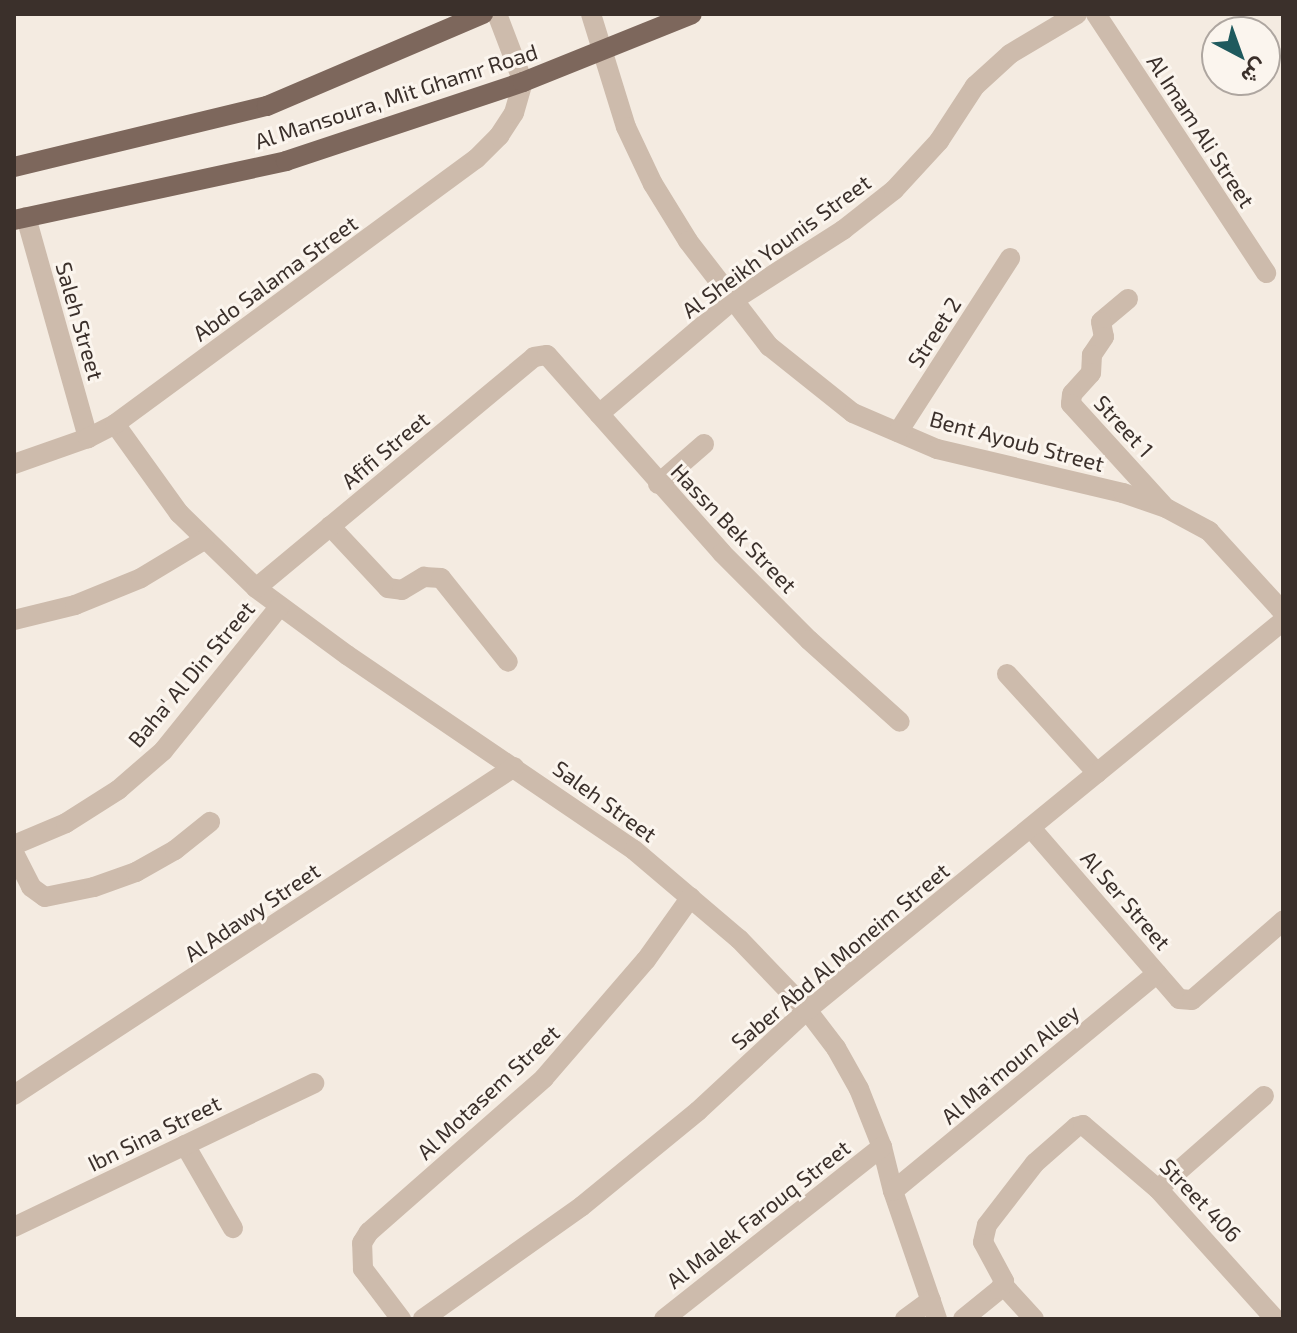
<!DOCTYPE html>
<html>
<head>
<meta charset="utf-8">
<style>
	body { margin:0 }
	#map { position:relative; width:1297px; height:1333px; overflow:hidden; background:#f4ebe1; font-family:"Exo 2",Vazirmatn,sans-serif }
	div>[style] { position:absolute }
	.minor>* { height:20px; margin:-10px; padding:0 10px; transform-origin:10px; border-radius:10px; background:#cdbbac }
	.major>* { height:20px; margin:-10px; padding:0 10px; transform-origin:10px; border-radius:10px; background:#7d675c }
	span { translate:-50% -50%; white-space:nowrap; text-align:center; line-height:1.15; -webkit-text-stroke:6px #fbf5ee; paint-order:stroke }
	.street-label { font-size:22px; color:#3b302b }
	.frame { position:absolute; inset:0; border:16px solid #3b302b; pointer-events:none }
	.north { position:absolute; left:1201px; top:16px; width:80px; height:80px; box-sizing:border-box; background:#fbf5ee; border:2px solid #aea6a0; border-radius:50%; rotate:139deg; font-size:22px; font-weight:700; line-height:32px; text-align:center; color:#3b302b }
	.north::after { content:''; display:block; margin:auto; width:28px; height:36px; background:#1f5a5e; clip-path:polygon(50% 0,100% 100%,50% 72%,0 100%) }
</style>
</head>
<body>
<div id="map">
	<div class="minor">
		<div style="left:591px;top:14px;width:118px;rotate:72.8deg"></div>
		<div style="left:626px;top:127px;width:63px;rotate:64.7deg"></div>
		<div style="left:653px;top:184px;width:67px;rotate:58.4deg"></div>
		<div style="left:688px;top:241px;width:133px;rotate:52.4deg"></div>
		<div style="left:769px;top:346px;width:107px;rotate:38.6deg"></div>
		<div style="left:853px;top:413px;width:91px;rotate:23.2deg"></div>
		<div style="left:937px;top:449px;width:191px;rotate:13.3deg"></div>
		<div style="left:1123px;top:493px;width:46px;rotate:19.2deg"></div>
		<div style="left:1166px;top:508px;width:49px;rotate:28.1deg"></div>
		<div style="left:1209px;top:531px;width:110px;rotate:47.6deg"></div>
		<div style="left:1096px;top:14px;width:310px;rotate:56.7deg"></div>
		<div style="left:26px;top:217px;width:230px;rotate:74.3deg"></div>
		<div style="left:1128px;top:299px;width:35px;rotate:140deg"></div>
		<div style="left:1101px;top:322px;width:15px;rotate:79deg"></div>
		<div style="left:1104px;top:337px;width:22px;rotate:124deg"></div>
		<div style="left:1092px;top:355px;width:18px;rotate:93deg"></div>
		<div style="left:1091px;top:373px;width:28px;rotate:132deg"></div>
		<div style="left:1072px;top:394px;width:10px;rotate:96deg"></div>
		<div style="left:1071px;top:404px;width:137px;rotate:47.7deg"></div>
		<div style="left:599px;top:414px;width:175px;rotate:-40.4deg"></div>
		<div style="left:732px;top:301px;width:132px;rotate:-32.6deg"></div>
		<div style="left:843px;top:230px;width:65px;rotate:-38.1deg"></div>
		<div style="left:894px;top:190px;width:67px;rotate:-47.4deg"></div>
		<div style="left:939px;top:141px;width:66px;rotate:-56.8deg"></div>
		<div style="left:975px;top:86px;width:47px;rotate:-42.4deg"></div>
		<div style="left:1010px;top:54px;width:78px;rotate:-30.8deg"></div>
		<div style="left:115px;top:424px;width:110px;rotate:54.3deg"></div>
		<div style="left:179px;top:513px;width:107px;rotate:44.2deg"></div>
		<div style="left:256px;top:588px;width:113px;rotate:36.4deg"></div>
		<div style="left:347px;top:655px;width:347px;rotate:34.2deg"></div>
		<div style="left:634px;top:850px;width:138px;rotate:40.3deg"></div>
		<div style="left:739px;top:939px;width:98px;rotate:46.2deg"></div>
		<div style="left:807px;top:1010px;width:48px;rotate:52.7deg"></div>
		<div style="left:836px;top:1048px;width:47px;rotate:60.7deg"></div>
		<div style="left:859px;top:1089px;width:62px;rotate:68.4deg"></div>
		<div style="left:882px;top:1147px;width:45px;rotate:76deg"></div>
		<div style="left:893px;top:1191px;width:135px;rotate:71deg"></div>
		<div style="left:898px;top:432px;width:207px;rotate:-57.2deg"></div>
		<div style="left:14px;top:464px;width:78px;rotate:-19.4deg"></div>
		<div style="left:88px;top:438px;width:30px;rotate:-27deg"></div>
		<div style="left:115px;top:424px;width:448px;rotate:-36.3deg"></div>
		<div style="left:476px;top:159px;width:33px;rotate:-45deg"></div>
		<div style="left:499px;top:136px;width:27px;rotate:-57deg"></div>
		<div style="left:514px;top:113px;width:32px;rotate:-74deg"></div>
		<div style="left:523px;top:82px;width:73px;rotate:-110.9deg"></div>
		<div style="left:658px;top:484px;width:61px;rotate:-41deg"></div>
		<div style="left:330px;top:526px;width:85px;rotate:46.9deg"></div>
		<div style="left:388px;top:588px;width:14px;rotate:8deg"></div>
		<div style="left:402px;top:590px;width:26px;rotate:-31deg"></div>
		<div style="left:424px;top:577px;width:17px;rotate:3deg"></div>
		<div style="left:441px;top:578px;width:107px;rotate:51.4deg"></div>
		<div style="left:256px;top:588px;width:361px;rotate:-39.7deg"></div>
		<div style="left:534px;top:357px;width:13px;rotate:-9deg"></div>
		<div style="left:547px;top:355px;width:264px;rotate:48.5deg"></div>
		<div style="left:722px;top:553px;width:123px;rotate:45deg"></div>
		<div style="left:809px;top:640px;width:122px;rotate:42deg"></div>
		<div style="left:14px;top:620px;width:63px;rotate:-13.8deg"></div>
		<div style="left:75px;top:605px;width:71px;rotate:-22.2deg"></div>
		<div style="left:141px;top:578px;width:74px;rotate:-31.1deg"></div>
		<div style="left:1007px;top:674px;width:134px;rotate:47.7deg"></div>
		<div style="left:1031px;top:828px;width:226px;rotate:49.1deg"></div>
		<div style="left:1179px;top:999px;width:13px;rotate:4deg"></div>
		<div style="left:1192px;top:1000px;width:121px;rotate:-41deg"></div>
		<div style="left:14px;top:845px;width:56px;rotate:-22.9deg"></div>
		<div style="left:66px;top:823px;width:62px;rotate:-32.4deg"></div>
		<div style="left:118px;top:790px;width:60px;rotate:-40.9deg"></div>
		<div style="left:163px;top:751px;width:186px;rotate:-51.1deg"></div>
		<div style="left:14px;top:853px;width:38px;rotate:63deg"></div>
		<div style="left:31px;top:887px;width:17px;rotate:36deg"></div>
		<div style="left:45px;top:897px;width:50px;rotate:-11.5deg"></div>
		<div style="left:94px;top:887px;width:45px;rotate:-19.7deg"></div>
		<div style="left:136px;top:872px;width:45px;rotate:-29.4deg"></div>
		<div style="left:175px;top:850px;width:45px;rotate:-38.7deg"></div>
		<div style="left:14px;top:1095px;width:598px;rotate:-33.26deg"></div>
		<div style="left:185px;top:1145px;width:96px;rotate:60deg"></div>
		<div style="left:1158px;top:1189px;width:141px;rotate:-41.3deg"></div>
		<div style="left:893px;top:1191px;width:342px;rotate:-39.5deg"></div>
		<div style="left:14px;top:1227px;width:333px;rotate:-25.6deg"></div>
		<div style="left:1003px;top:1285px;width:46px;rotate:47.6deg"></div>
		<div style="left:401px;top:1319px;width:63px;rotate:-127.2deg"></div>
		<div style="left:363px;top:1269px;width:26px;rotate:-92deg"></div>
		<div style="left:362px;top:1243px;width:13px;rotate:-58deg"></div>
		<div style="left:369px;top:1232px;width:233px;rotate:-41.3deg"></div>
		<div style="left:544px;top:1078px;width:156px;rotate:-49.2deg"></div>
		<div style="left:646px;top:960px;width:77px;rotate:-54.5deg"></div>
		<div style="left:423px;top:1319px;width:195px;rotate:-35.4deg"></div>
		<div style="left:582px;top:1206px;width:150px;rotate:-39.3deg"></div>
		<div style="left:698px;top:1111px;width:149px;rotate:-42.8deg"></div>
		<div style="left:807px;top:1010px;width:615px;rotate:-39.26deg"></div>
		<div style="left:664px;top:1319px;width:278px;rotate:-38.3deg"></div>
		<div style="left:905px;top:1319px;width:32px;rotate:-36deg"></div>
		<div style="left:963px;top:1319px;width:48px;rotate:-39deg"></div>
		<div style="left:1000px;top:1289px;width:9px;rotate:-63deg"></div>
		<div style="left:1004px;top:1281px;width:44px;rotate:-118.3deg"></div>
		<div style="left:983px;top:1242px;width:17px;rotate:-77deg"></div>
		<div style="left:987px;top:1225px;width:78px;rotate:-52.3deg"></div>
		<div style="left:1035px;top:1163px;width:55px;rotate:-41.3deg"></div>
		<div style="left:1076px;top:1127px;width:7px;rotate:-16deg"></div>
		<div style="left:1083px;top:1125px;width:99px;rotate:40.5deg"></div>
		<div style="left:1158px;top:1189px;width:175px;rotate:48deg"></div>
	</div>
	<div class="major">
		<div style="left:14px;top:167px;width:260px;rotate:-13.6deg"></div>
		<div style="left:267px;top:106px;width:235px;rotate:-23.1deg"></div>
		<div style="left:14px;top:220px;width:278px;rotate:-12.2deg"></div>
		<div style="left:286px;top:161px;width:250px;rotate:-18.4deg"></div>
		<div style="left:523px;top:82px;width:182px;rotate:-21.9deg"></div>
	</div>
	<div class="street-label">
		<span style="left:396px;top:96px;rotate:-18deg">Al Mansoura, Mit Ghamr Road</span>
		<span style="left:1201px;top:131px;rotate:57deg">Al Imam Ali Street</span>
		<span style="left:776px;top:246px;rotate:-36deg">Al Sheikh Younis Street</span>
		<span style="left:275px;top:278px;rotate:-36deg">Abdo Salama Street</span>
		<span style="left:80px;top:321px;rotate:74deg">Saleh Street</span>
		<span style="left:934px;top:332px;rotate:-57deg">Street 2</span>
		<span style="left:1124px;top:426px;rotate:47deg">Street 1</span>
		<span style="left:1017px;top:441px;rotate:15deg">Bent Ayoub Street</span>
		<span style="left:385px;top:450px;rotate:-40deg">Afifi Street</span>
		<span style="left:734px;top:528px;rotate:46deg">Hassn Bek Street</span>
		<span style="left:191px;top:674px;rotate:-50deg">Baha' Al Din Street</span>
		<span style="left:605px;top:801px;rotate:36deg">Saleh Street</span>
		<span style="left:1126px;top:900px;rotate:49deg">Al Ser Street</span>
		<span style="left:252px;top:912px;rotate:-34deg">Al Adawy Street</span>
		<span style="left:840px;top:956px;rotate:-40deg">Saber Abd Al Moneim Street</span>
		<span style="left:1010px;top:1064px;rotate:-40deg">Al Ma'moun Alley</span>
		<span style="left:488px;top:1092px;rotate:-43deg">Al Motasem Street</span>
		<span style="left:154px;top:1133px;rotate:-26deg">Ibn Sina Street</span>
		<span style="left:1201px;top:1200px;rotate:46deg">Street 406</span>
		<span style="left:758px;top:1214px;rotate:-38deg">Al Malek Farouq Street</span>
	</div>
	<div class="frame"></div>
	<div class="north">ش</div>
</div>
</body>
</html>
